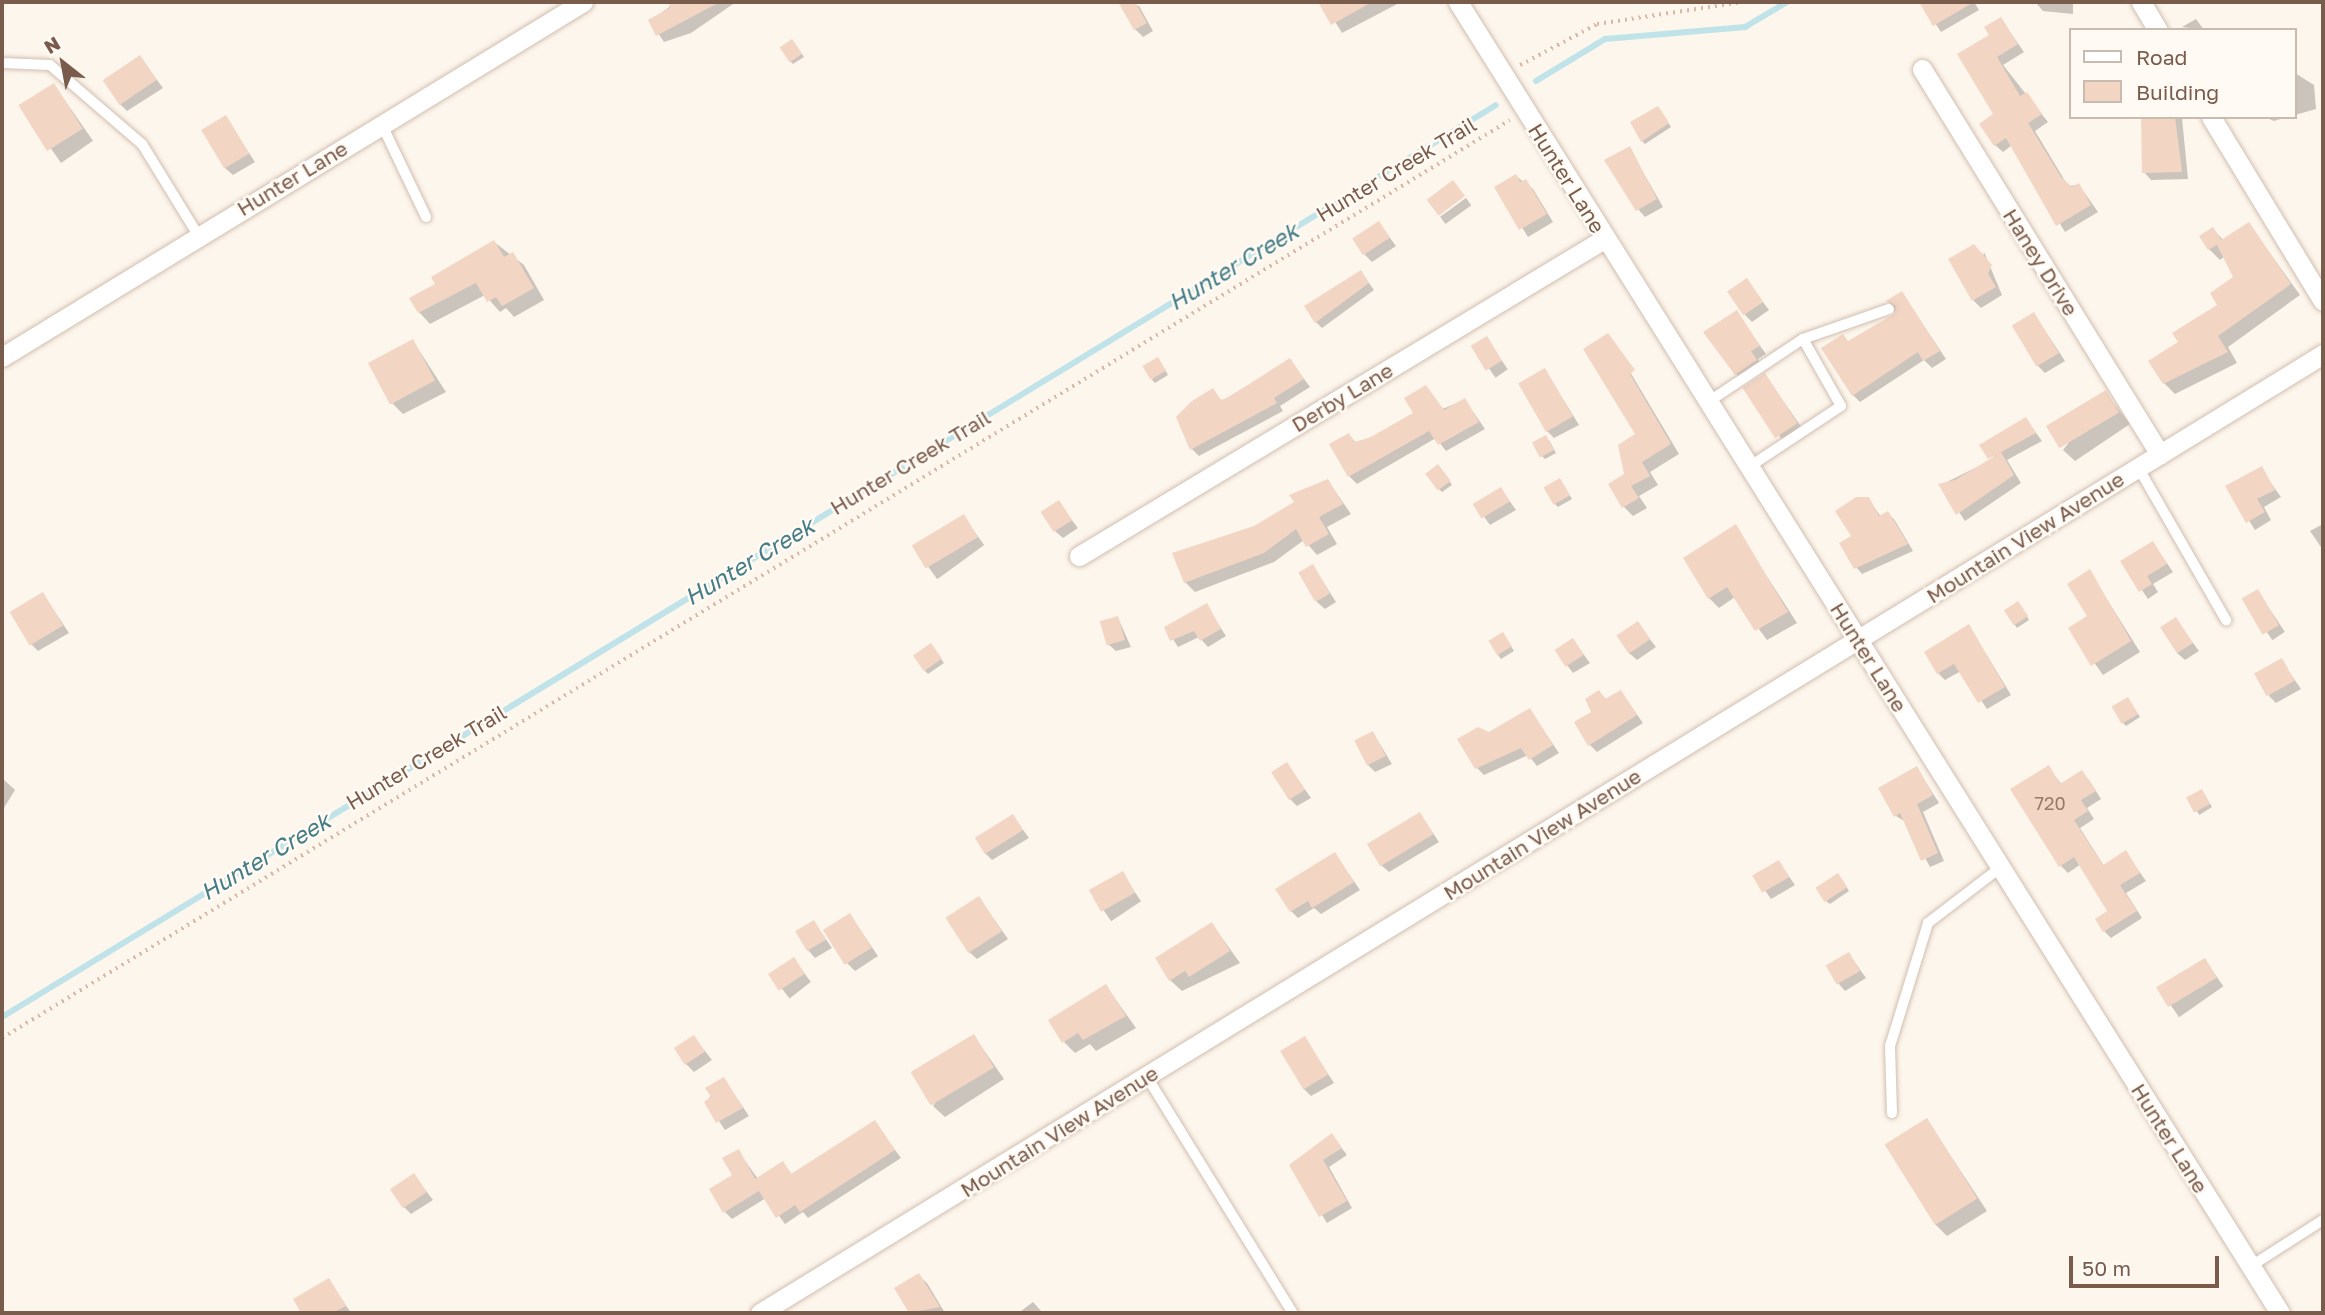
<!DOCTYPE html>
<html>
<head>
<meta charset="utf-8">
<style>
	body { margin:0 }
	#map { position:relative; width:2325px; height:1315px; overflow:hidden; background:#fdf6ec; font-family:"Golos Text",sans-serif }
	div>[style] { position:absolute }
	.shadow>* { inset:0; background:#0003; transform-origin:0 0 }
	.stream>* { height:6px; margin:-3px; padding:0 3px; transform-origin:3px; border-radius:3px; background:#bfe3e8 }
	.building>* { inset:0; background:#f3d5c3; transform-origin:0 0 }
	.path>* { height:3.5px; margin-top:-1.75px; transform-origin:0; background:repeating-linear-gradient(90deg,#d9b8a5 0 2px,transparent 0 7px) }
	.roads { filter:drop-shadow(0 0 2px #d1beb0) drop-shadow(0 0 2px #d1beb0) }
	.lane>* { height:10px; margin:-5px; padding:0 5px; transform-origin:5px; border-radius:5px; background:#fff }
	.street>* { height:19px; margin:-9.5px; padding:0 9.5px; transform-origin:9.5px; border-radius:9.5px; background:#fff }
	span { translate:-50% -50%; white-space:nowrap; text-align:center; line-height:1.15; -webkit-text-stroke:5px #fffaf3; paint-order:stroke }
	.number-label { font-size:18px; color:#987a6a }
	.number-label span { -webkit-text-stroke-width:0 }
	.street-label { font-size:21px; color:#7a5c4d }
	.water-label { font-size:23px; color:#437c86; font-style:italic }
	.frame { position:absolute; inset:0; border:4px solid #7a5c4d; pointer-events:none }
	.legend { position:absolute; left:2069px; top:28px; width:228px; height:91px; box-sizing:border-box; background:#fffaf3; border:2px solid #cabbb1; margin:0; padding:9px 12px; list-style:none; font-size:21px; color:#7a5c4d }
	.legend li { display:flex; align-items:center; gap:14px; height:35px }
	.legend b { width:35px; border:2px solid #cabbb1 }
	.north { position:absolute; left:28px; top:28px; width:70px; height:70px; -webkit-text-stroke:5px #fffaf3; paint-order:stroke; rotate:329deg; font-size:19px; font-weight:700; line-height:28px; text-align:center; color:#7a5c4d }
	.north::after { content:''; display:block; margin:auto; width:24px; height:32px; background:#7a5c4d; clip-path:polygon(50% 0,100% 100%,50% 72%,0 100%) }
	.scale { position:absolute; left:2069px; top:1256px; width:150px; height:32px; box-sizing:border-box; border:4px solid #7a5c4d; border-top:0; padding-left:9px; font-size:21px; line-height:24px; white-space:nowrap; color:#7a5c4d; -webkit-text-stroke:5px #fffaf3; paint-order:stroke }
</style>
</head>
<body>
<div id="map">
	<div class="shadow">
		<div style="clip-path:polygon(676px 2px,736px 2px,691px 33px,664px 42px,650px 21px)"></div>
		<div style="clip-path:polygon(1126px 2px,1139px 6px,1153px 31px,1143px 37px,1135px 29px,1121px 4px)"></div>
		<div style="clip-path:polygon(1323px 2px,1401px 2px,1342px 33px)"></div>
		<div style="clip-path:polygon(1921px 2px,1974px 2px,1979px 10px,1941px 32px)"></div>
		<div style="clip-path:polygon(2073px 2px,2073px 14px,2043px 11px,2036px 3px)"></div>
		<div style="clip-path:polygon(2001px 19px,2024px 52px,2003px 65px,2048px 122px,2035px 131px,2068px 186px,2079px 185px,2098px 212px,2065px 232px,2012px 145px,2003px 152px,1995px 145px,1991px 36px)"></div>
		<div style="clip-path:polygon(2196px 19px,2204px 30px,2182px 27px)"></div>
		<div style="clip-path:polygon(795px 44px,804px 57px,793px 64px,790px 61px)"></div>
		<div style="clip-path:polygon(140px 57px,163px 88px,127px 111px,120px 104px)"></div>
		<div style="clip-path:polygon(2295px 73px,2314px 85px,2316px 109px,2295px 115px)"></div>
		<div style="left:54px;top:85px;width:68px;height:39px;rotate:55deg"></div>
		<div style="clip-path:polygon(1661px 111px,1671px 127px,1645px 144px,1642px 141px)"></div>
		<div style="clip-path:polygon(225px 117px,255px 162px,233px 175px,225px 168px)"></div>
		<div style="clip-path:polygon(2143px 117px,2182px 118px,2188px 179px,2151px 180px,2144px 172px)"></div>
		<div style="clip-path:polygon(2265px 117px,2287px 117px,2274px 121px)"></div>
		<div style="clip-path:polygon(1629px 148px,1663px 207px,1645px 217px,1638px 209px)"></div>
		<div style="clip-path:polygon(1516px 176px,1533px 189px,1553px 222px,1528px 237px,1497px 187px)"></div>
		<div style="left:1466px;top:198px;width:9px;height:32px;rotate:54deg"></div>
		<div style="clip-path:polygon(1379px 223px,1396px 246px,1372px 262px,1365px 255px)"></div>
		<div style="clip-path:polygon(2249px 224px,2300px 295px,2228px 347px,2237px 363px,2175px 394px,2164px 383px,2180px 343px,2220px 305px,2236px 278px,2225px 256px,2220px 260px,2209px 249px,2213px 229px,2223px 240px)"></div>
		<div style="clip-path:polygon(494px 242px,524px 265px,544px 300px,514px 317px,506px 308px,500px 312px,485px 295px,430px 324px,419px 312px,438px 285px)"></div>
		<div style="clip-path:polygon(1984px 252px,2002px 295px,1981px 308px,1973px 300px)"></div>
		<div style="clip-path:polygon(1361px 272px,1374px 290px,1322px 328px,1316px 322px)"></div>
		<div style="clip-path:polygon(1747px 281px,1769px 310px,1752px 322px,1745px 315px)"></div>
		<div style="clip-path:polygon(1902px 293px,1946px 359px,1932px 368px,1924px 360px,1860px 402px,1853px 395px,1849px 343px,1896px 315px,1889px 301px)"></div>
		<div style="clip-path:polygon(1736px 312px,1766px 354px,1758px 359px,1763px 368px,1744px 381px,1736px 374px)"></div>
		<div style="clip-path:polygon(2034px 314px,2065px 361px,2045px 373px,2038px 366px)"></div>
		<div style="clip-path:polygon(1608px 335px,1679px 454px,1650px 472px,1658px 485px,1639px 496px,1647px 508px,1633px 516px,1624px 507px,1625px 475px,1638px 435px)"></div>
		<div style="left:1486px;top:338px;width:38px;height:15px;rotate:55deg"></div>
		<div style="clip-path:polygon(413px 341px,446px 392px,403px 414px,392px 403px)"></div>
		<div style="clip-path:polygon(1290px 360px,1310px 387px,1280px 406px,1283px 411px,1199px 456px,1192px 449px,1178px 418px,1213px 390px,1222px 401px)"></div>
		<div style="clip-path:polygon(1161px 363px,1168px 375px,1155px 383px,1152px 380px)"></div>
		<div style="clip-path:polygon(1545px 370px,1579px 425px,1554px 438px,1547px 431px)"></div>
		<div style="left:1765px;top:375px;width:68px;height:23px;rotate:55deg"></div>
		<div style="clip-path:polygon(2106px 393px,2130px 424px,2075px 461px,2063px 450px)"></div>
		<div style="clip-path:polygon(1465px 400px,1485px 429px,1446px 451px,1436px 438px,1357px 484px,1349px 476px,1349px 435px,1356px 443px)"></div>
		<div style="clip-path:polygon(2026px 419px,2042px 441px,2007px 460px,2021px 483px,1965px 521px,1941px 485px,1991px 460px)"></div>
		<div style="clip-path:polygon(1549px 440px,1556px 453px,1545px 459px,1542px 456px)"></div>
		<div style="clip-path:polygon(1441px 469px,1452px 485px,1442px 492px,1439px 489px)"></div>
		<div style="clip-path:polygon(2261px 469px,2281px 497px,2264px 507px,2271px 520px,2255px 530px,2227px 486px)"></div>
		<div style="clip-path:polygon(1328px 481px,1351px 514px,1327px 527px,1337px 544px,1317px 555px,1304px 540px,1274px 562px,1195px 592px,1185px 582px)"></div>
		<div style="clip-path:polygon(1563px 484px,1572px 499px,1558px 507px,1555px 504px)"></div>
		<div style="clip-path:polygon(1501px 489px,1516px 510px,1490px 525px,1475px 504px)"></div>
		<div style="clip-path:polygon(1868px 498px,1881px 517px,1887px 513px,1894px 519px,1913px 551px,1862px 574px,1856px 567px,1854px 537px)"></div>
		<div style="clip-path:polygon(1058px 502px,1078px 528px,1063px 538px,1055px 531px)"></div>
		<div style="left:963px;top:516px;width:36px;height:58px;rotate:54deg"></div>
		<div style="clip-path:polygon(2323px 524px,2323px 550px,2310px 531px)"></div>
		<div style="clip-path:polygon(1735px 527px,1797px 623px,1767px 640px,1735px 597px,1719px 608px,1709px 598px)"></div>
		<div style="clip-path:polygon(2153px 543px,2173px 572px,2153px 584px,2158px 592px,2148px 599px,2123px 562px)"></div>
		<div style="clip-path:polygon(1313px 566px,1336px 602px,1325px 609px,1317px 602px)"></div>
		<div style="clip-path:polygon(2089px 571px,2140px 652px,2103px 675px,2070px 629px,2089px 616px)"></div>
		<div style="left:2258px;top:592px;width:48px;height:15px;rotate:56deg"></div>
		<div style="clip-path:polygon(43px 594px,69px 633px,38px 651px,31px 644px)"></div>
		<div style="clip-path:polygon(1206px 605px,1226px 636px,1208px 647px,1199px 637px,1178px 647px,1166px 628px)"></div>
		<div style="clip-path:polygon(2021px 606px,2029px 620px,2017px 628px,2005px 610px)"></div>
		<div style="clip-path:polygon(1118px 618px,1131px 647px,1116px 651px,1108px 644px)"></div>
		<div style="clip-path:polygon(2176px 620px,2199px 651px,2185px 660px,2177px 653px)"></div>
		<div style="clip-path:polygon(1637px 623px,1656px 647px,1637px 660px,1629px 653px)"></div>
		<div style="clip-path:polygon(1969px 626px,2011px 695px,1987px 709px,1961px 671px,1945px 680px,1938px 673px)"></div>
		<div style="clip-path:polygon(1506px 638px,1514px 651px,1501px 659px,1498px 655px)"></div>
		<div style="clip-path:polygon(1573px 640px,1590px 663px,1573px 673px,1556px 651px)"></div>
		<div style="clip-path:polygon(934px 649px,944px 663px,928px 674px,925px 671px)"></div>
		<div style="clip-path:polygon(2281px 660px,2301px 689px,2276px 703px,2269px 696px)"></div>
		<div style="clip-path:polygon(1599px 692px,1607px 700px,1621px 692px,1643px 723px,1597px 752px,1589px 744px)"></div>
		<div style="clip-path:polygon(2131px 703px,2140px 717px,2126px 726px,2123px 723px)"></div>
		<div style="clip-path:polygon(1530px 710px,1559px 753px,1537px 766px,1528px 755px,1484px 775px,1477px 768px,1489px 734px)"></div>
		<div style="clip-path:polygon(1373px 733px,1392px 764px,1375px 772px,1368px 765px)"></div>
		<div style="clip-path:polygon(1287px 764px,1311px 798px,1297px 806px,1290px 799px)"></div>
		<div style="clip-path:polygon(2048px 767px,2062px 785px,2082px 772px,2089px 780px,2101px 799px,2087px 808px,2094px 819px,2080px 828px,2104px 866px,2126px 853px,2146px 881px,2126px 893px,2142px 918px,2111px 938px,2104px 931px,2110px 911px,2081px 864px,2068px 873px,2060px 865px)"></div>
		<div style="clip-path:polygon(1917px 768px,1939px 803px,1923px 812px,1944px 861px,1930px 867px,1906px 822px,1896px 816px)"></div>
		<div style="clip-path:polygon(2px 778px,15px 790px,2px 811px)"></div>
		<div style="left:2202px;top:791px;width:19px;height:15px;rotate:58deg"></div>
		<div style="clip-path:polygon(1420px 814px,1439px 842px,1389px 872px,1381px 865px)"></div>
		<div style="clip-path:polygon(1013px 816px,1029px 838px,992px 860px,985px 853px)"></div>
		<div style="clip-path:polygon(1335px 854px,1360px 890px,1321px 914px,1314px 908px,1298px 918px,1291px 911px)"></div>
		<div style="clip-path:polygon(1779px 862px,1795px 885px,1771px 899px,1755px 876px)"></div>
		<div style="left:1122px;top:873px;width:34px;height:36px;rotate:56deg"></div>
		<div style="clip-path:polygon(1841px 879px,1849px 891px,1830px 904px,1826px 901px)"></div>
		<div style="clip-path:polygon(979px 898px,1008px 939px,977px 959px,969px 952px)"></div>
		<div style="clip-path:polygon(850px 915px,878px 956px,855px 971px,847px 963px)"></div>
		<div style="clip-path:polygon(814px 922px,832px 948px,815px 958px,808px 950px)"></div>
		<div style="clip-path:polygon(1212px 924px,1240px 963px,1182px 991px,1170px 980px)"></div>
		<div style="clip-path:polygon(1849px 954px,1866px 978px,1845px 991px,1838px 983px)"></div>
		<div style="left:793px;top:959px;width:29px;height:27px;rotate:52deg"></div>
		<div style="left:2205px;top:960px;width:32px;height:54px;rotate:55deg"></div>
		<div style="clip-path:polygon(1106px 986px,1136px 1028px,1096px 1051px,1090px 1044px,1075px 1053px,1064px 1042px)"></div>
		<div style="clip-path:polygon(974px 1036px,1004px 1079px,945px 1117px,933px 1106px)"></div>
		<div style="clip-path:polygon(694px 1037px,712px 1060px,694px 1072px,686px 1064px)"></div>
		<div style="clip-path:polygon(1305px 1039px,1334px 1083px,1311px 1096px,1304px 1089px)"></div>
		<div style="clip-path:polygon(724px 1079px,749px 1116px,725px 1130px,706px 1102px)"></div>
		<div style="clip-path:polygon(1927px 1120px,1987px 1211px,1947px 1236px,1935px 1224px)"></div>
		<div style="clip-path:polygon(875px 1123px,901px 1158px,808px 1218px,803px 1212px,785px 1224px,766px 1198px,732px 1219px,724px 1211px,738px 1151px,758px 1179px,783px 1163px,793px 1176px)"></div>
		<div style="clip-path:polygon(1332px 1136px,1347px 1155px,1329px 1167px,1352px 1208px,1327px 1223px,1291px 1165px)"></div>
		<div style="clip-path:polygon(414px 1175px,433px 1200px,411px 1214px,404px 1207px)"></div>
		<div style="clip-path:polygon(919px 1276px,927px 1283px,945px 1313px,911px 1313px,897px 1289px)"></div>
		<div style="clip-path:polygon(329px 1280px,351px 1313px,303px 1313px,295px 1299px)"></div>
		<div style="clip-path:polygon(1033px 1302px,1043px 1313px,1023px 1313px,1021px 1311px)"></div>
	</div>
	<div class="stream">
		<div style="left:1536px;top:81px;width:81px;rotate:-31.3deg"></div>
		<div style="left:1605px;top:39px;width:141px;rotate:-4.9deg"></div>
		<div style="left:1745px;top:27px;width:49px;rotate:-30.8deg"></div>
		<div style="left:2px;top:1017px;width:1750px;rotate:-31.4deg"></div>
	</div>
	<div class="building">
		<div style="clip-path:polygon(667px 2px,720px 2px,656px 36px,648px 20px,671px 7px)"></div>
		<div style="clip-path:polygon(1118px 2px,1135px 2px,1147px 23px,1134px 30px)"></div>
		<div style="clip-path:polygon(1318px 2px,1372px 2px,1331px 25px)"></div>
		<div style="clip-path:polygon(1919px 2px,1974px 2px,1933px 26px)"></div>
		<div style="clip-path:polygon(2001px 17px,2018px 44px,1997px 57px,2020px 96px,2027px 92px,2042px 114px,2028px 123px,2061px 177px,2072px 187px,2079px 183px,2091px 205px,2056px 226px,2006px 138px,1994px 146px,1979px 124px,1993px 114px,1957px 54px,1989px 35px,1984px 27px)"></div>
		<div style="left:792px;top:39px;width:18px;height:15px;rotate:56deg"></div>
		<div style="left:140px;top:55px;width:30px;height:45px;rotate:56deg"></div>
		<div style="left:54px;top:83px;width:54px;height:42px;rotate:58deg"></div>
		<div style="clip-path:polygon(1658px 106px,1669px 123px,1641px 142px,1630px 122px)"></div>
		<div style="left:226px;top:115px;width:45px;height:29px;rotate:59deg"></div>
		<div style="clip-path:polygon(2141px 117px,2175px 117px,2182px 172px,2142px 173px)"></div>
		<div style="clip-path:polygon(1630px 146px,1657px 199px,1636px 211px,1604px 160px)"></div>
		<div style="clip-path:polygon(1516px 174px,1520px 182px,1526px 179px,1547px 214px,1519px 230px,1494px 187px)"></div>
		<div style="left:1453px;top:180px;width:20px;height:33px;rotate:53deg"></div>
		<div style="left:1379px;top:221px;width:20px;height:32px;rotate:57deg"></div>
		<div style="clip-path:polygon(2249px 222px,2291px 284px,2218px 336px,2228px 352px,2163px 384px,2148px 361px,2178px 342px,2172px 333px,2217px 305px,2210px 293px,2233px 277px,2217px 245px,2208px 250px,2199px 236px,2213px 227px,2221px 240px)"></div>
		<div style="clip-path:polygon(494px 240px,504px 257px,513px 252px,534px 288px,502px 306px,496px 297px,487px 302px,476px 283px,418px 313px,409px 298px,435px 284px,431px 277px)"></div>
		<div style="clip-path:polygon(1974px 244px,1992px 265px,1988px 274px,1996px 287px,1972px 301px,1948px 259px)"></div>
		<div style="clip-path:polygon(1361px 270px,1369px 283px,1315px 323px,1304px 306px)"></div>
		<div style="left:1747px;top:278px;width:29px;height:24px;rotate:56deg"></div>
		<div style="clip-path:polygon(1902px 291px,1940px 351px,1923px 361px,1918px 352px,1852px 396px,1821px 348px,1843px 334px,1848px 341px,1894px 314px,1896px 306px,1886px 301px)"></div>
		<div style="clip-path:polygon(1737px 310px,1760px 346px,1751px 351px,1757px 360px,1735px 375px,1703px 332px)"></div>
		<div style="left:2034px;top:312px;width:48px;height:26px;rotate:59deg"></div>
		<div style="clip-path:polygon(1608px 333px,1635px 370px,1630px 374px,1671px 444px,1642px 462px,1650px 476px,1631px 486px,1639px 498px,1622px 508px,1608px 484px,1624px 474px,1618px 445px,1635px 434px,1583px 349px)"></div>
		<div style="left:1487px;top:336px;width:29px;height:19px;rotate:59deg"></div>
		<div style="left:413px;top:339px;width:47px;height:51px;rotate:62deg"></div>
		<div style="left:1158px;top:357px;width:16px;height:18px;rotate:60deg"></div>
		<div style="clip-path:polygon(1290px 358px,1304px 379px,1274px 398px,1277px 403px,1190px 450px,1176px 417px,1192px 401px,1213px 388px,1221px 400px,1229px 397px)"></div>
		<div style="left:1545px;top:368px;width:56px;height:31px;rotate:60deg"></div>
		<div style="left:1765px;top:373px;width:60px;height:27px;rotate:57deg"></div>
		<div style="clip-path:polygon(1426px 385px,1444px 410px,1465px 398px,1479px 422px,1438px 445px,1429px 431px,1348px 477px,1329px 444px,1349px 433px,1354px 442px,1369px 438px,1413px 413px,1404px 398px)"></div>
		<div style="left:2106px;top:390px;width:26px;height:70px;rotate:59deg"></div>
		<div style="clip-path:polygon(2026px 417px,2036px 433px,2001px 452px,2014px 475px,1956px 515px,1938px 484px,1955px 480px,2000px 453px,1988px 459px,1979px 445px)"></div>
		<div style="left:1546px;top:435px;width:17px;height:16px;rotate:62deg"></div>
		<div style="left:1438px;top:464px;width:21px;height:16px;rotate:53deg"></div>
		<div style="clip-path:polygon(2262px 466px,2275px 490px,2257px 499px,2265px 512px,2246px 523px,2225px 486px)"></div>
		<div style="left:1560px;top:478px;width:20px;height:19px;rotate:60deg"></div>
		<div style="clip-path:polygon(1328px 479px,1343px 504px,1319px 517px,1329px 534px,1306px 547px,1296px 529px,1264px 553px,1184px 583px,1172px 553px,1254px 526px,1294px 502px,1289px 495px)"></div>
		<div style="left:1501px;top:487px;width:17px;height:33px;rotate:59deg"></div>
		<div style="clip-path:polygon(1856px 497px,1869px 497px,1879px 516px,1888px 511px,1908px 544px,1854px 569px,1839px 543px,1851px 536px,1835px 511px)"></div>
		<div style="left:1059px;top:500px;width:24px;height:22px;rotate:57deg"></div>
		<div style="left:964px;top:514px;width:27px;height:61px;rotate:59deg"></div>
		<div style="clip-path:polygon(1736px 524px,1788px 612px,1755px 631px,1727px 587px,1708px 599px,1683px 558px)"></div>
		<div style="clip-path:polygon(2153px 541px,2167px 564px,2147px 576px,2152px 584px,2139px 592px,2120px 561px)"></div>
		<div style="left:1313px;top:564px;width:34px;height:17px;rotate:60deg"></div>
		<div style="clip-path:polygon(2090px 569px,2131px 641px,2091px 666px,2068px 628px,2087px 616px,2067px 584px)"></div>
		<div style="left:2258px;top:589px;width:42px;height:19px;rotate:60deg"></div>
		<div style="left:43px;top:592px;width:39px;height:39px;rotate:59deg"></div>
		<div style="left:2018px;top:601px;width:18px;height:17px;rotate:56deg"></div>
		<div style="clip-path:polygon(1207px 603px,1221px 629px,1200px 641px,1194px 631px,1170px 641px,1164px 627px)"></div>
		<div style="left:1118px;top:616px;width:25px;height:19px;rotate:74deg"></div>
		<div style="left:2176px;top:617px;width:31px;height:19px;rotate:57deg"></div>
		<div style="left:1638px;top:621px;width:22px;height:26px;rotate:56deg"></div>
		<div style="clip-path:polygon(1969px 624px,2005px 687px,1978px 703px,1954px 664px,1937px 674px,1924px 652px)"></div>
		<div style="left:1503px;top:632px;width:17px;height:17px;rotate:59deg"></div>
		<div style="left:1573px;top:638px;width:20px;height:22px;rotate:57deg"></div>
		<div style="left:931px;top:643px;width:19px;height:22px;rotate:55deg"></div>
		<div style="left:2282px;top:658px;width:26px;height:32px;rotate:61deg"></div>
		<div style="clip-path:polygon(1599px 690px,1605px 699px,1621px 690px,1637px 715px,1588px 746px,1574px 722px,1591px 712px,1585px 699px)"></div>
		<div style="left:2128px;top:697px;width:20px;height:19px;rotate:60deg"></div>
		<div style="clip-path:polygon(1530px 708px,1553px 745px,1529px 760px,1521px 748px,1475px 769px,1457px 739px,1478px 727px,1489px 732px)"></div>
		<div style="left:1373px;top:731px;width:28px;height:21px;rotate:63deg"></div>
		<div style="left:1287px;top:762px;width:33px;height:19px;rotate:57deg"></div>
		<div style="clip-path:polygon(2049px 765px,2060px 784px,2082px 770px,2096px 791px,2081px 800px,2088px 811px,2074px 820px,2103px 865px,2126px 850px,2140px 873px,2120px 885px,2137px 911px,2103px 932px,2095px 919px,2107px 911px,2074px 857px,2059px 867px,2010px 789px)"></div>
		<div style="clip-path:polygon(1917px 766px,1933px 795px,1917px 804px,1938px 853px,1921px 861px,1900px 813px,1894px 817px,1878px 788px)"></div>
		<div style="left:2202px;top:789px;width:17px;height:18px;rotate:62deg"></div>
		<div style="left:1420px;top:812px;width:26px;height:62px;rotate:59deg"></div>
		<div style="left:1013px;top:814px;width:19px;height:45px;rotate:58deg"></div>
		<div style="clip-path:polygon(1335px 852px,1354px 882px,1312px 908px,1308px 901px,1290px 912px,1275px 889px)"></div>
		<div style="left:1779px;top:860px;width:20px;height:31px;rotate:60deg"></div>
		<div style="left:1123px;top:871px;width:25px;height:39px;rotate:61deg"></div>
		<div style="left:1838px;top:873px;width:17px;height:27px;rotate:57deg"></div>
		<div style="left:979px;top:896px;width:42px;height:40px;rotate:57deg"></div>
		<div style="left:850px;top:913px;width:41px;height:32px;rotate:58deg"></div>
		<div style="left:814px;top:920px;width:23px;height:22px;rotate:59deg"></div>
		<div style="clip-path:polygon(1212px 922px,1230px 951px,1189px 977px,1185px 971px,1169px 981px,1155px 958px)"></div>
		<div style="left:1849px;top:952px;width:22px;height:27px;rotate:60deg"></div>
		<div style="left:794px;top:957px;width:20px;height:31px;rotate:57deg"></div>
		<div style="left:2205px;top:958px;width:23px;height:57px;rotate:59deg"></div>
		<div style="clip-path:polygon(1106px 984px,1126px 1016px,1083px 1040px,1078px 1033px,1062px 1043px,1048px 1020px)"></div>
		<div style="left:974px;top:1034px;width:39px;height:74px;rotate:59deg"></div>
		<div style="left:694px;top:1035px;width:20px;height:24px;rotate:57deg"></div>
		<div style="left:1305px;top:1036px;width:45px;height:29px;rotate:59deg"></div>
		<div style="clip-path:polygon(724px 1077px,743px 1108px,716px 1123px,704px 1102px,711px 1097px,705px 1088px)"></div>
		<div style="left:1927px;top:1118px;width:95px;height:50px;rotate:58deg"></div>
		<div style="clip-path:polygon(875px 1120px,895px 1150px,800px 1212px,795px 1205px,776px 1218px,759px 1191px,723px 1213px,709px 1189px,732px 1175px,722px 1158px,739px 1149px,755px 1179px,783px 1161px,791px 1174px)"></div>
		<div style="clip-path:polygon(1332px 1133px,1342px 1148px,1323px 1160px,1347px 1201px,1319px 1217px,1289px 1165px)"></div>
		<div style="left:414px;top:1173px;width:23px;height:29px;rotate:56deg"></div>
		<div style="clip-path:polygon(919px 1273px,940px 1307px,909px 1313px,894px 1288px)"></div>
		<div style="clip-path:polygon(329px 1278px,346px 1306px,332px 1313px,301px 1313px,293px 1299px)"></div>
	</div>
	<div class="path">
		<div style="left:1520px;top:65px;width:87px;rotate:-28deg"></div>
		<div style="left:1597px;top:24px;width:147px;rotate:-8.6deg"></div>
		<div style="left:2px;top:1038px;width:1765px;rotate:-31.33deg"></div>
	</div>
	<div class="roads">
		<div class="lane">
			<div style="left:2px;top:63px;width:48px;rotate:2.4deg"></div>
			<div style="left:50px;top:65px;width:121px;rotate:40.7deg"></div>
			<div style="left:142px;top:144px;width:107px;rotate:58.4deg"></div>
			<div style="left:382px;top:125px;width:102px;rotate:64.4deg"></div>
			<div style="left:1803px;top:339px;width:91px;rotate:-19.2deg"></div>
			<div style="left:1708px;top:402px;width:114px;rotate:-33.6deg"></div>
			<div style="left:1803px;top:339px;width:77px;rotate:60.4deg"></div>
			<div style="left:1841px;top:406px;width:110px;rotate:146.5deg"></div>
			<div style="left:2138px;top:467px;width:177px;rotate:60.1deg"></div>
			<div style="left:1147px;top:1077px;width:278px;rotate:58.3deg"></div>
			<div style="left:1892px;top:1113px;width:67px;rotate:-91.7deg"></div>
			<div style="left:1890px;top:1046px;width:129px;rotate:-72.8deg"></div>
			<div style="left:1928px;top:923px;width:92px;rotate:-37.5deg"></div>
			<div style="left:2251px;top:1266px;width:85px;rotate:-32.6deg"></div>
		</div>
		<div class="street">
			<div style="left:1458px;top:2px;width:1547px;rotate:57.91deg"></div>
			<div style="left:2141px;top:2px;width:33px;rotate:59deg"></div>
			<div style="left:1922px;top:69px;width:453px;rotate:58.3deg"></div>
			<div style="left:2211px;top:117px;width:215px;rotate:58.7deg"></div>
			<div style="left:2px;top:357px;width:681px;rotate:-31.43deg"></div>
			<div style="left:1079px;top:556px;width:613px;rotate:-31.12deg"></div>
			<div style="left:760px;top:1313px;width:1834px;rotate:-31.53deg"></div>
		</div>
	</div>
	<div class="number-label">
		<span style="left:2050px;top:803px">720</span>
	</div>
	<div class="street-label">
		<span style="left:1396px;top:169px;rotate:-31deg">Hunter Creek Trail</span>
		<span style="left:292px;top:178px;rotate:-31deg">Hunter Lane</span>
		<span style="left:1567px;top:178px;rotate:58deg">Hunter Lane</span>
		<span style="left:2041px;top:262px;rotate:58deg">Haney Drive</span>
		<span style="left:1342px;top:397px;rotate:-31deg">Derby Lane</span>
		<span style="left:910px;top:462px;rotate:-31deg">Hunter Creek Trail</span>
		<span style="left:2025px;top:537px;rotate:-32deg">Mountain View Avenue</span>
		<span style="left:1869px;top:657px;rotate:58deg">Hunter Lane</span>
		<span style="left:426px;top:757px;rotate:-31deg">Hunter Creek Trail</span>
		<span style="left:1542px;top:834px;rotate:-32deg">Mountain View Avenue</span>
		<span style="left:1059px;top:1131px;rotate:-32deg">Mountain View Avenue</span>
		<span style="left:2170px;top:1138px;rotate:58deg">Hunter Lane</span>
	</div>
	<div class="water-label">
		<span style="left:1233px;top:266px;rotate:-31deg">Hunter Creek</span>
		<span style="left:749px;top:561px;rotate:-31deg">Hunter Creek</span>
		<span style="left:265px;top:856px;rotate:-31deg">Hunter Creek</span>
	</div>
	<div class="frame"></div>
	<ul class="legend">
	<li><b style="height:9px;background:#fff"></b>Road</li>
	<li><b style="height:19px;background:#f3d5c3"></b>Building</li>
	</ul>
	<div class="north">N</div>
	<div class="scale">50 m</div>
</div>
</body>
</html>
